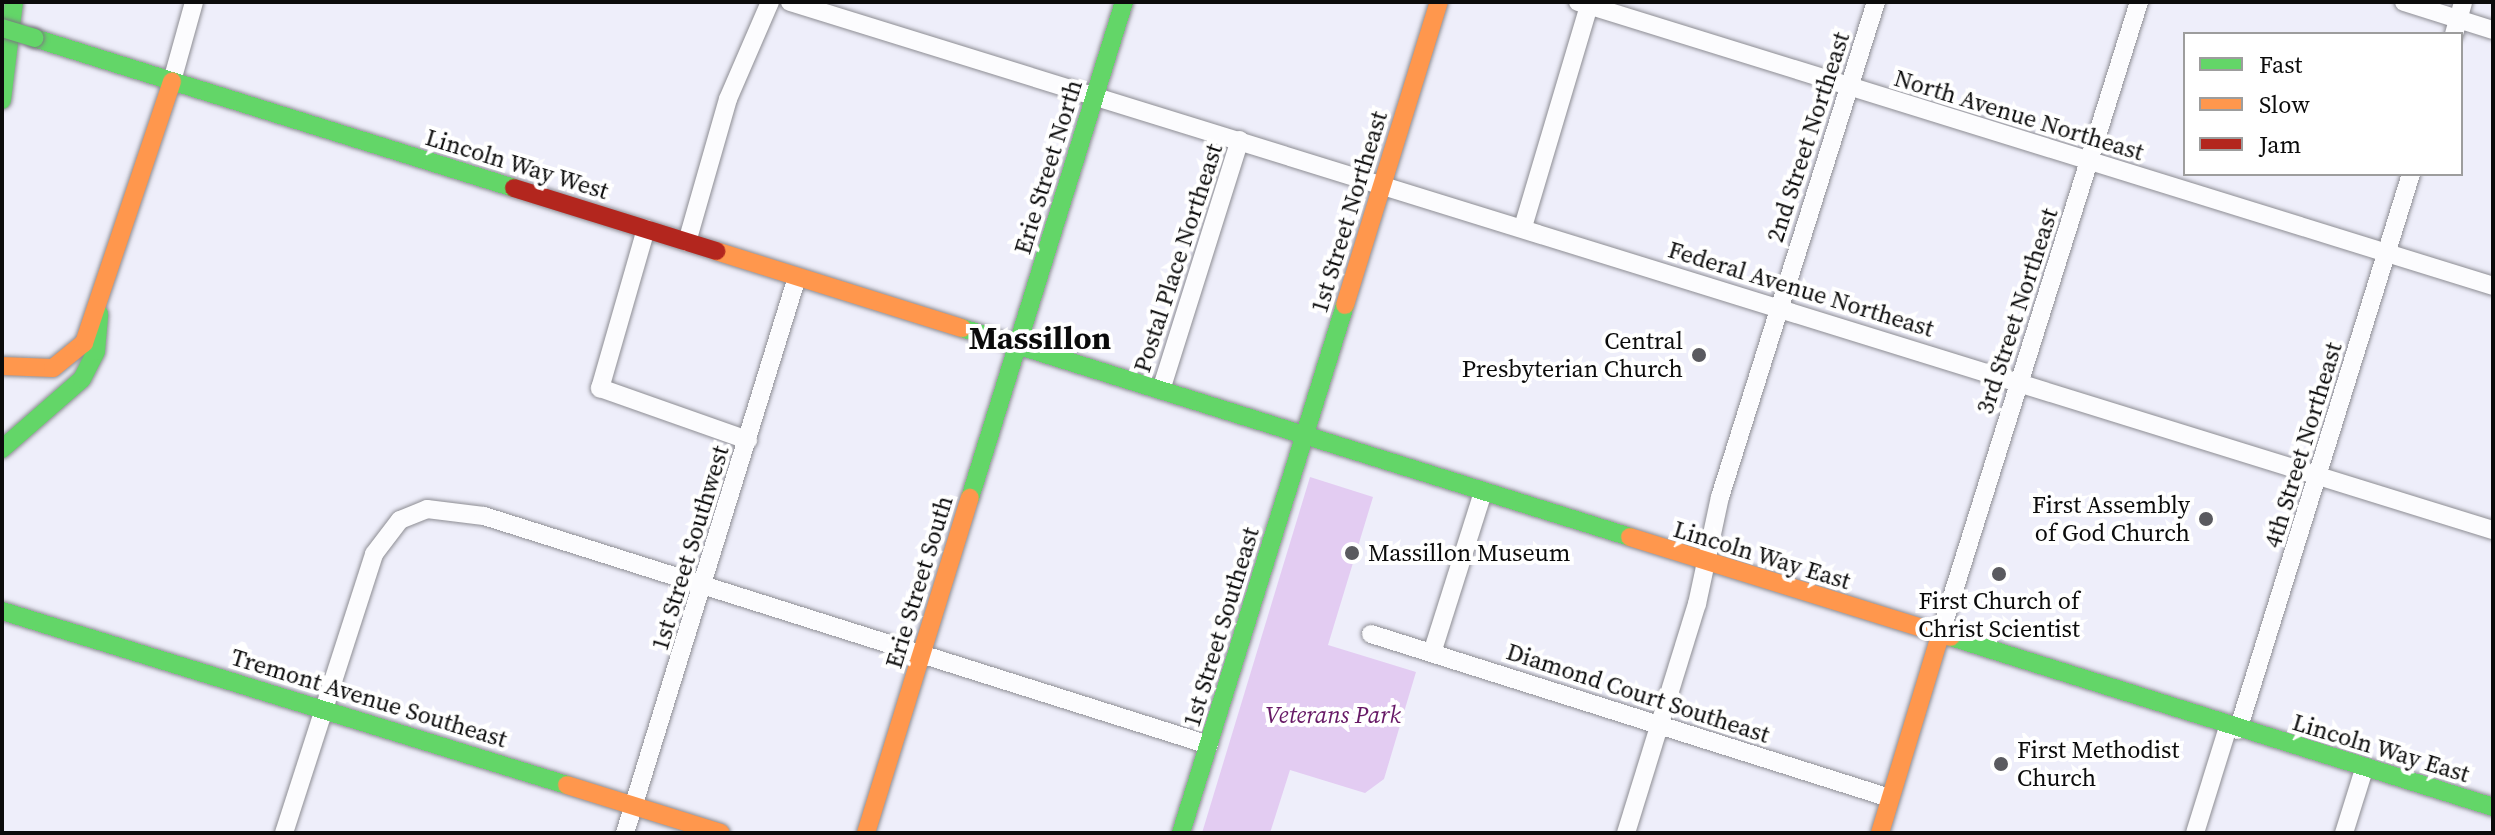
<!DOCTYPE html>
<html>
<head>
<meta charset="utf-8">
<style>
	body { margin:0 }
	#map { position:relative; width:2495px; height:835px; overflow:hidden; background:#eeeefa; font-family:"Source Serif 4",serif }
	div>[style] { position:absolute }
	.green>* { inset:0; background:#e3ccf2 }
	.roads { filter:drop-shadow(0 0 2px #8d8d93) drop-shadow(0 0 2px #8d8d93) }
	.street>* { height:18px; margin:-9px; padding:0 9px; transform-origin:9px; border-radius:9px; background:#fcfcfe }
	.fast>* { height:18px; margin:-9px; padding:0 9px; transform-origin:9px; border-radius:9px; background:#63d668 }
	.slow>* { height:18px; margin:-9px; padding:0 9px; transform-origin:9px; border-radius:9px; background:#ff974d }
	.jam>* { height:18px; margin:-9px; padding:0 9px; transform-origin:9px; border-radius:9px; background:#b3261e }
	.bridges { filter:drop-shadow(0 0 2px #7a7a80) drop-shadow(0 0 2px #7a7a80) }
	.fast-bridge>* { height:18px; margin:-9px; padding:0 9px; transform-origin:9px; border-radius:9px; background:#63d668 }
	.dots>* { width:22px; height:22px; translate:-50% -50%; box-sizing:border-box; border:4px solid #fff; border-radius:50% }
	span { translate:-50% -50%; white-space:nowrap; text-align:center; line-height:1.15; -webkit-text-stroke:8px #fff; paint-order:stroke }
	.street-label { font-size:24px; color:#0b0b0b }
	.poi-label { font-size:24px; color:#0b0b0b }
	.right { translate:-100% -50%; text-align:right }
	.left { translate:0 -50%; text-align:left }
	.park-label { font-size:24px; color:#661865; font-style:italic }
	.district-label { font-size:32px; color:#0b0b0b; font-weight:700 }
	.frame { position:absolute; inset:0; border:4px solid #0b0b0b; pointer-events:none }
	.legend { position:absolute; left:2183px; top:32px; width:280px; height:144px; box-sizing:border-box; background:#fff; border:2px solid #9d9d9d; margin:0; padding:10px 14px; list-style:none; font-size:24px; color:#0b0b0b }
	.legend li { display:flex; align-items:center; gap:16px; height:40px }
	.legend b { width:40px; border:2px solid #9d9d9d }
</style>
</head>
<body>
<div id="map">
	<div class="green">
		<div style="clip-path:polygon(1310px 477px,1373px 497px,1328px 645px,1416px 672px,1384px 779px,1365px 793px,1290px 770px,1270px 833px,1202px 833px)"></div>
	</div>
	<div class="roads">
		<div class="street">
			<div style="left:790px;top:2px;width:1783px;rotate:17.23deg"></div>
			<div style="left:1578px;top:2px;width:958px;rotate:17.24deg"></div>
			<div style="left:2404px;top:2px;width:93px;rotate:17.5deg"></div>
			<div style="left:2454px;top:34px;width:33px;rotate:-74deg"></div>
			<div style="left:172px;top:81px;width:82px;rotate:-74.4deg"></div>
			<div style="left:1523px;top:227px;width:235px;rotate:-73.4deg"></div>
			<div style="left:646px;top:229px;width:166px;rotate:106.1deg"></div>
			<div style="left:600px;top:388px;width:157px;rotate:19.4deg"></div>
			<div style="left:687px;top:242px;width:149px;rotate:-74deg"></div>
			<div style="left:728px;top:99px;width:106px;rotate:-66.6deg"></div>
			<div style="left:1161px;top:390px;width:262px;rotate:-72.5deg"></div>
			<div style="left:1371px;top:634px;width:544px;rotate:17.54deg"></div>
			<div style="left:1940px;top:635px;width:664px;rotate:-72.55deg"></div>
			<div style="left:1432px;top:653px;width:169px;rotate:-72.4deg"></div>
			<div style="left:2238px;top:730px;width:582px;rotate:-72.72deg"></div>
			<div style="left:284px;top:833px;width:293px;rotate:-72.1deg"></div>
			<div style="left:374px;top:554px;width:43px;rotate:-52.6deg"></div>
			<div style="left:400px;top:520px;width:29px;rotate:-22deg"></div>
			<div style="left:427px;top:509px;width:57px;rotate:7deg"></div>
			<div style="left:484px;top:516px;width:760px;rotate:17.53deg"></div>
			<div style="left:625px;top:833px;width:582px;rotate:-72.81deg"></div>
			<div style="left:1626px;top:833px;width:240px;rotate:-72.8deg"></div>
			<div style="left:1697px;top:604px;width:109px;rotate:-77.9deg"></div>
			<div style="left:1720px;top:497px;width:519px;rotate:-72.51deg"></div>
			<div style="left:2195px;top:833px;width:111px;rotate:-72.7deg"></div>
			<div style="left:2344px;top:833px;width:67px;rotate:-72.6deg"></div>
		</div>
		<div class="fast">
			<div style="left:34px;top:38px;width:503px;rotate:17.35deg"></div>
			<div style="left:2px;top:100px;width:99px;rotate:-83deg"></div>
			<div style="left:962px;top:328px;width:700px;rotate:17.37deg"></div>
			<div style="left:2px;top:449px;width:106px;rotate:-41.2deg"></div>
			<div style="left:82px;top:379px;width:31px;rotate:-63deg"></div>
			<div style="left:96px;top:351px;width:37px;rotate:-85deg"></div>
			<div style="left:970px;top:498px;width:519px;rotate:-72.75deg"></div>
			<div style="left:2px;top:611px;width:591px;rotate:17.12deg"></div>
			<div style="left:1951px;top:637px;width:568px;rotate:17.41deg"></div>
			<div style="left:1181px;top:833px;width:553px;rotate:-72.74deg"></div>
		</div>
		<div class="slow">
			<div style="left:716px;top:251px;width:258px;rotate:17.4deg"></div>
			<div style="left:1345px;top:305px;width:317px;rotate:-72.8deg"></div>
			<div style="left:2px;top:366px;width:51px;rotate:2.2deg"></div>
			<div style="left:53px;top:368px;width:40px;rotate:-39deg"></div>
			<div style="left:84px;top:343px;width:276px;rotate:-71.4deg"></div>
			<div style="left:1630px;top:537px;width:336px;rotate:17.3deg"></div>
			<div style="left:567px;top:785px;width:161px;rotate:17.3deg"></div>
			<div style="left:866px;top:833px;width:351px;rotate:-72.8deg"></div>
			<div style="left:1880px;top:833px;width:207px;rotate:-73.1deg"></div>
		</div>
		<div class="jam">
			<div style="left:514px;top:188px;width:212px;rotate:17.3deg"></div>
		</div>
	</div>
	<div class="bridges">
		<div class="fast-bridge">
			<div style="left:2px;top:28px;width:34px;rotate:17deg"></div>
		</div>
	</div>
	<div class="dots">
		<div style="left:1699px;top:355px;background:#5a5a5f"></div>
		<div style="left:2206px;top:519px;background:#5a5a5f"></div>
		<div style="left:1352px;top:553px;background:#5a5a5f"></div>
		<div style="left:1999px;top:574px;background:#5a5a5f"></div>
		<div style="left:2001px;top:764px;background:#5a5a5f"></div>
	</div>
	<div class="street-label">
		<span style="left:2019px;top:115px;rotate:17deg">North Avenue Northeast</span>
		<span style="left:1808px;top:137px;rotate:-72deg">2nd Street Northeast</span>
		<span style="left:517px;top:164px;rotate:17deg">Lincoln Way West</span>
		<span style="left:1048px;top:167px;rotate:-73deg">Erie Street North</span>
		<span style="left:1349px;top:212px;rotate:-73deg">1st Street Northeast</span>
		<span style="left:1178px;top:258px;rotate:-72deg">Postal Place Northeast</span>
		<span style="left:1801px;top:289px;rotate:17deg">Federal Avenue Northeast</span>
		<span style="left:2017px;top:311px;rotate:-72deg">3rd Street Northeast</span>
		<span style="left:2303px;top:445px;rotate:-73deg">4th Street Northeast</span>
		<span style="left:690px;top:548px;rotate:-73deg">1st Street Southwest</span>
		<span style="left:1762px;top:555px;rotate:17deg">Lincoln Way East</span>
		<span style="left:919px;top:582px;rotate:-73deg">Erie Street South</span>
		<span style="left:1221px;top:627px;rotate:-73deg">1st Street Southeast</span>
		<span style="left:1638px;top:693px;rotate:18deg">Diamond Court Southeast</span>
		<span style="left:369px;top:698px;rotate:17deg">Tremont Avenue Southeast</span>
		<span style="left:2381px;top:748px;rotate:17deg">Lincoln Way East</span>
	</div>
	<div class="poi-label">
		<span class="right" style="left:1683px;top:355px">Central<br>Presbyterian Church</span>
		<span class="right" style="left:2190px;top:519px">First Assembly<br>of God Church</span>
		<span class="left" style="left:1368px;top:553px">Massillon Museum</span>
		<span style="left:1999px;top:615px">First Church of<br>Christ Scientist</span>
		<span class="left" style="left:2017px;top:764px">First Methodist<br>Church</span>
	</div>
	<div class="park-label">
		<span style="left:1333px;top:715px">Veterans Park</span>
	</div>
	<div class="district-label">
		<span style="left:1040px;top:338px">Massillon</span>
	</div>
	<div class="frame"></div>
	<ul class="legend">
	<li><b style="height:10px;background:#63d668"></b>Fast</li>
	<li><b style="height:10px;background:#ff974d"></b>Slow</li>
	<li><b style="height:10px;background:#b3261e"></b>Jam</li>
	</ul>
</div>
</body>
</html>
